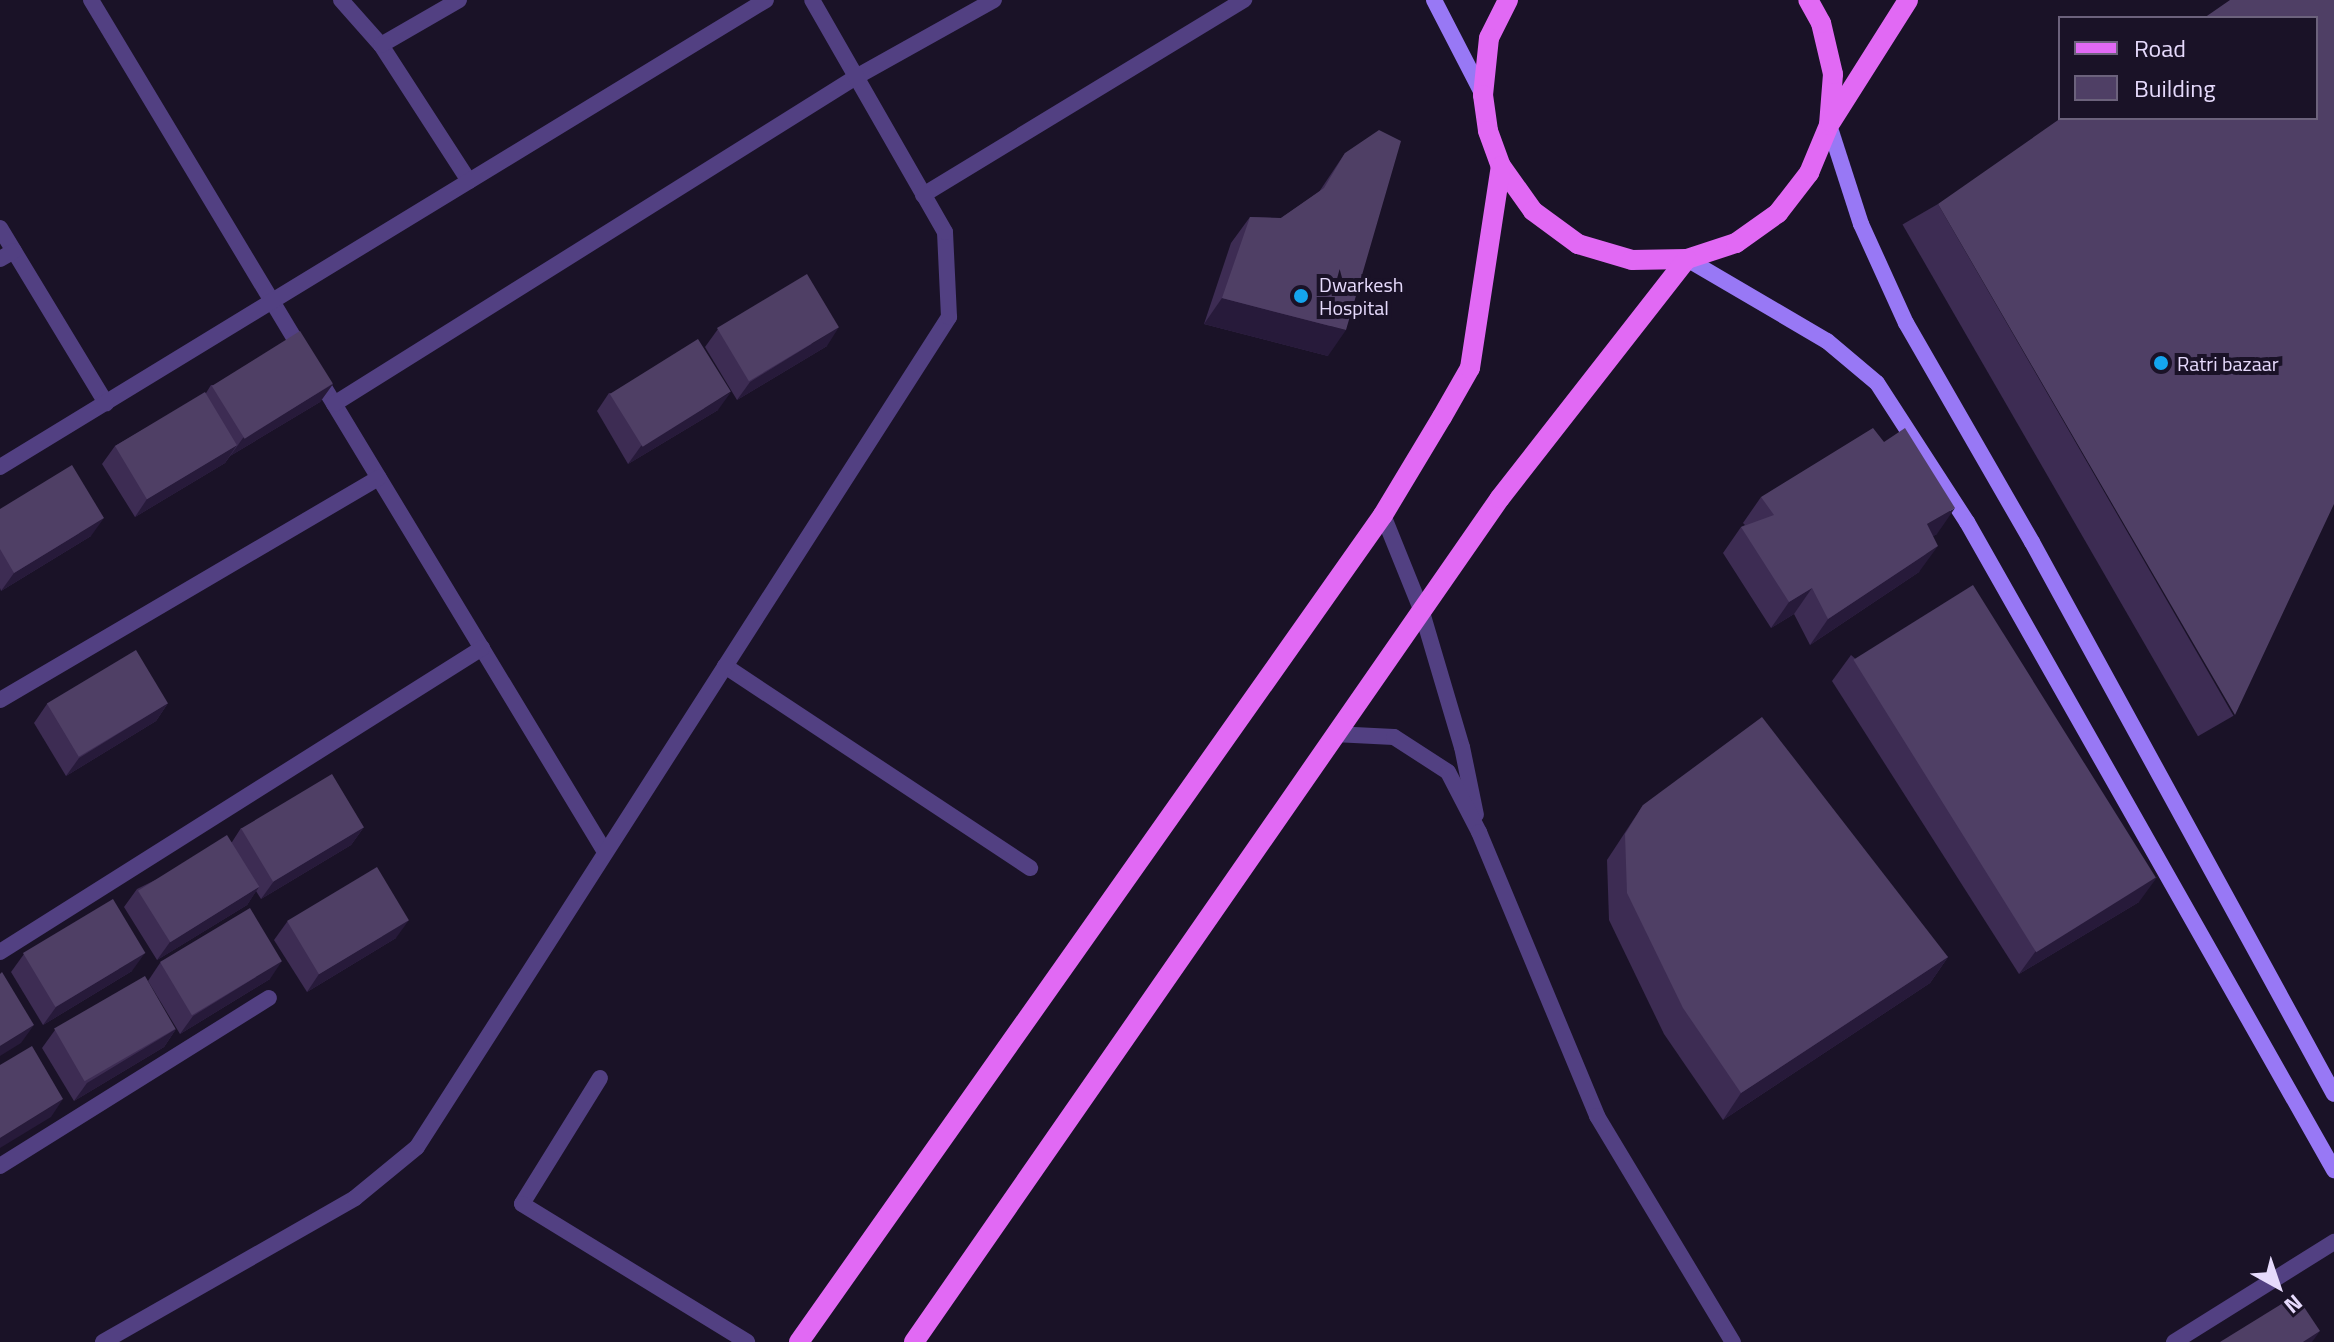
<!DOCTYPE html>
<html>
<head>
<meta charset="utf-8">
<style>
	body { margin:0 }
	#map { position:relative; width:2334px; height:1342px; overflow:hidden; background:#1a1227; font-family:"Titillium Web",sans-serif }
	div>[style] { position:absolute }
	.service>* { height:16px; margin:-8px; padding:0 8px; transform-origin:8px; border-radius:8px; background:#524082 }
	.minor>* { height:16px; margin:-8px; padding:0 8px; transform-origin:8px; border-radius:8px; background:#524082 }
	.secondary>* { height:16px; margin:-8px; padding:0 8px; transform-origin:8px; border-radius:8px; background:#9878f5 }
	.primary>* { height:20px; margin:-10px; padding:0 10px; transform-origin:10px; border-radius:10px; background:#e169f4 }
	.wall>* { inset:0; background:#3d2c53; transform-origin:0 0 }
	.shaded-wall>* { inset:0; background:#271a3a }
	.building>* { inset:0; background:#4f3f65; transform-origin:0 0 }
	.dots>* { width:22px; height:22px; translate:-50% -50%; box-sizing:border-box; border:4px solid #1a1227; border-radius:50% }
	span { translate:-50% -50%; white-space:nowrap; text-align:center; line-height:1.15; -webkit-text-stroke:8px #1a1227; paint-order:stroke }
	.poi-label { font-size:20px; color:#e6dafc }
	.left { translate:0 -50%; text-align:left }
	.legend { position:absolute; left:2058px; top:16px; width:260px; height:104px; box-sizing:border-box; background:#1a1227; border:2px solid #6c627c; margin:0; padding:10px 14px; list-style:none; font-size:24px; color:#e6dafc }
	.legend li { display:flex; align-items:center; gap:16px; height:40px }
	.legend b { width:40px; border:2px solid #6c627c }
	.north { position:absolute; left:2238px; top:1246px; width:80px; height:80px; -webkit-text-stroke:6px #1a1227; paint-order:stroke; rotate:140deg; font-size:22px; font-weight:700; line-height:32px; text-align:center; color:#e6dafc }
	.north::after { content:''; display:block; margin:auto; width:28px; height:36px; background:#e6dafc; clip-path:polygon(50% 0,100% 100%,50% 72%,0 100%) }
</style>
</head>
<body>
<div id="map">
	<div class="service">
		<div style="left:2174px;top:1342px;width:189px;rotate:-32deg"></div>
	</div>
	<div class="minor">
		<div style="left:91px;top:0;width:410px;rotate:59deg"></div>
		<div style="left:341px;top:0;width:60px;rotate:48.4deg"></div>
		<div style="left:381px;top:45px;width:162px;rotate:57.1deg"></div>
		<div style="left:381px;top:45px;width:90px;rotate:-30deg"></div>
		<div style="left:923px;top:195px;width:376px;rotate:-31.3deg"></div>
		<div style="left:0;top:228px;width:205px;rotate:58.8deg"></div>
		<div style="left:0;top:259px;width:16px;rotate:-30deg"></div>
		<div style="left:316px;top:374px;width:559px;rotate:58.84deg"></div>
		<div style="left:334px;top:404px;width:616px;rotate:-32.06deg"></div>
		<div style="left:856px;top:77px;width:158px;rotate:-29.2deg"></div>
		<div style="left:0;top:467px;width:897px;rotate:-31.37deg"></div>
		<div style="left:1383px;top:515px;width:101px;rotate:68deg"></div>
		<div style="left:1421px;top:609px;width:144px;rotate:73.5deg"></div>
		<div style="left:1462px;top:747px;width:69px;rotate:78.4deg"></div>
		<div style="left:725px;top:666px;width:366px;rotate:33.5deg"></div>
		<div style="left:0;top:700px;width:439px;rotate:-30.4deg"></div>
		<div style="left:1334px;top:734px;width:60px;rotate:2.9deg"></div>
		<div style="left:1394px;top:737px;width:64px;rotate:32.9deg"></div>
		<div style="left:1448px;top:772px;width:68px;rotate:62.7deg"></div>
		<div style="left:1479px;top:832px;width:308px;rotate:67.4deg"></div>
		<div style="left:1597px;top:1116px;width:264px;rotate:59deg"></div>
		<div style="left:0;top:952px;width:570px;rotate:-32.24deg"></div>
		<div style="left:600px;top:1078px;width:148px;rotate:121.8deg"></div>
		<div style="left:522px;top:1204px;width:264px;rotate:31.5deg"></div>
		<div style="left:0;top:1166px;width:317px;rotate:-32deg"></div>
		<div style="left:103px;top:1342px;width:290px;rotate:-29.7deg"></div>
		<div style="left:355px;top:1198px;width:80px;rotate:-39.4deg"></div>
		<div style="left:417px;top:1147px;width:986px;rotate:-57.34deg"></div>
		<div style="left:949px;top:317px;width:85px;rotate:-92.7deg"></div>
		<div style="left:945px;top:232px;width:267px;rotate:-119.8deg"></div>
	</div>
	<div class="secondary">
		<div style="left:1434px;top:0;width:107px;rotate:62.7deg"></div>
		<div style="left:1829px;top:125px;width:104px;rotate:72.1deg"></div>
		<div style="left:1861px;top:224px;width:109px;rotate:65.6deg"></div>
		<div style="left:1906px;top:323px;width:253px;rotate:60.1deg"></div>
		<div style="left:2032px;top:542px;width:629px;rotate:61.32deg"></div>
		<div style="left:1687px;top:259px;width:162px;rotate:30.4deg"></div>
		<div style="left:1827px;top:341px;width:65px;rotate:40deg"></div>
		<div style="left:1877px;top:383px;width:166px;rotate:57.1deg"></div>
		<div style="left:1967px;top:522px;width:745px;rotate:60.47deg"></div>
	</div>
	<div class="primary">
		<div style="left:1508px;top:0;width:42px;rotate:116.6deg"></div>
		<div style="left:1489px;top:38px;width:57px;rotate:96deg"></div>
		<div style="left:1483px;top:95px;width:36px;rotate:82deg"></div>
		<div style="left:1488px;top:131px;width:37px;rotate:70deg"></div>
		<div style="left:1501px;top:166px;width:55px;rotate:54.6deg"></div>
		<div style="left:1533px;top:211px;width:56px;rotate:36.3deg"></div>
		<div style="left:1578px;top:244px;width:56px;rotate:16.5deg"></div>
		<div style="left:1632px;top:260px;width:55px;rotate:-1deg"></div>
		<div style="left:1687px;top:259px;width:52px;rotate:-18.1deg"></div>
		<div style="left:1736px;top:243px;width:52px;rotate:-35.5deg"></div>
		<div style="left:1778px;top:213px;width:51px;rotate:-52.2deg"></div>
		<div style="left:1809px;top:173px;width:52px;rotate:-67.4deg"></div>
		<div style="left:1829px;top:125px;width:51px;rotate:-85.5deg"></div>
		<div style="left:1833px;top:74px;width:52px;rotate:-103.2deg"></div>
		<div style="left:1821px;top:23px;width:26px;rotate:-119deg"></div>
		<div style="left:1831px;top:122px;width:144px;rotate:-57.7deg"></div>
		<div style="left:799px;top:1342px;width:1012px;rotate:-54.77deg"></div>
		<div style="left:1383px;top:515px;width:114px;rotate:-59deg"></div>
		<div style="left:1442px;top:417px;width:56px;rotate:-60.3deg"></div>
		<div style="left:1470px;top:368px;width:204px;rotate:-81.3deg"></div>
		<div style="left:914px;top:1342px;width:1027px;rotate:-55.23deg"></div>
		<div style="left:1500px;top:498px;width:303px;rotate:-52deg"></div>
	</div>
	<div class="wall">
		<div style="clip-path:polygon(1345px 153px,1328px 356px,1204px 324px,1231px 243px,1250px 217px,1281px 218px,1319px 192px)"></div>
		<div style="left:1938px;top:204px;width:591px;height:41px;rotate:60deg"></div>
		<div style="clip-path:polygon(718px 329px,827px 346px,737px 400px,705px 347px)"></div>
		<div style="clip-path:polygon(333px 384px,320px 402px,230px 456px,225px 463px,135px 517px,102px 464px,115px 446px,206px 393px,211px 385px)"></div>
		<div style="clip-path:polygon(609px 393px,718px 410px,628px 464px,597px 411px)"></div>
		<div style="clip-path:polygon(1761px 497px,1937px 534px,1933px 536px,1919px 572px,1810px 645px,1794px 614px,1771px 628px,1723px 553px,1741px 527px,1745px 525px,1743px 523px)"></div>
		<div style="clip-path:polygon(0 509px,91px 536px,1px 591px,0 588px)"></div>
		<div style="clip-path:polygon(1851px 655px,2139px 902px,2019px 974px,1832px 681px)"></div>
		<div style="clip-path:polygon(168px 703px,156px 721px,66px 776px,34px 723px,47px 704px)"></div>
		<div style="clip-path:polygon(1643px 805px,1948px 957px,1930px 983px,1723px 1120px,1664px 1034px,1609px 920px,1607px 860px)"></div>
		<div style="clip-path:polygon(364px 827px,351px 845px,261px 899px,256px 891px,247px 905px,157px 960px,124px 907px,137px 889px,232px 842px,241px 828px)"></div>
		<div style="clip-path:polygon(287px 922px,396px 938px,307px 992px,274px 940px)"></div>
		<div style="clip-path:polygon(24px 954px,132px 971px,43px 1025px,11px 972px)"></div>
		<div style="clip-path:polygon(160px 963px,270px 979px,180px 1034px,148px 981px)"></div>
		<div style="clip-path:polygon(176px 1029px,164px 1047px,74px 1101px,42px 1048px,55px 1030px)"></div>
	</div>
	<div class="shaded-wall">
		<div style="clip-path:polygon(1222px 298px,1346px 330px,1328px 356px,1204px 324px)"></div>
		<div style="clip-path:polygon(839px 327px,827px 346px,737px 400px,750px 382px)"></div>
		<div style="clip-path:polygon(333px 384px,320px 402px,230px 456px,243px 438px)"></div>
		<div style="clip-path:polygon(731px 392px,718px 410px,628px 464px,641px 446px)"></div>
		<div style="clip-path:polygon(237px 445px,225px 463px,135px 517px,147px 499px)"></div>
		<div style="clip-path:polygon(1955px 508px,1937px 534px,1908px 550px,1927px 524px)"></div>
		<div style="clip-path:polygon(104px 518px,91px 536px,1px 591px,14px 573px)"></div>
		<div style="clip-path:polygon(1938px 546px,1919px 572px,1810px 645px,1828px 619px)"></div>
		<div style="clip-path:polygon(1812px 588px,1794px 614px,1771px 628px,1789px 602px)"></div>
		<div style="clip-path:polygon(168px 703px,156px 721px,66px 776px,79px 758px)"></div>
		<div style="clip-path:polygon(364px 827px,351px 845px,261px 899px,274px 881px)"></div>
		<div style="clip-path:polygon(2158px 876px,2139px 902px,2019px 974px,2038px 948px)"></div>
		<div style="clip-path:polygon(259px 887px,247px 905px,157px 960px,170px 942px)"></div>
		<div style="clip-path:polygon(409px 920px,396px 938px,307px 992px,319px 974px)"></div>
		<div style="clip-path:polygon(145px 953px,132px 971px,43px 1025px,56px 1007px)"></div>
		<div style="clip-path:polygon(1948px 957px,1930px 983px,1723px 1120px,1741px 1093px)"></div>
		<div style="clip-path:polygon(282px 961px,270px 979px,180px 1034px,193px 1016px)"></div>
		<div style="clip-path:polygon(34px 1025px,21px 1043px,0 1056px,0 1046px)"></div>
		<div style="clip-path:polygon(176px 1029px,164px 1047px,74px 1101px,87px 1083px)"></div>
		<div style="clip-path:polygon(63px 1099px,51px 1117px,0 1148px,0 1138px)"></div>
		<div style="clip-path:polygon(2320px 1331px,2312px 1342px,2303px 1342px)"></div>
	</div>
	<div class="building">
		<div style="clip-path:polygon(2230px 0,2334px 0,2334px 504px,2235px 715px,1938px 204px,2061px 118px,2316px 118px,2316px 18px,2204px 18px)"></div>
		<div style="clip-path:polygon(1379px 130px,1401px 141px,1346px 330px,1222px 298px,1250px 217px,1281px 218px,1324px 188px,1345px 153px)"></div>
		<div style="left:807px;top:274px;width:62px;height:105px;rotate:59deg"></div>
		<div style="left:300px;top:331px;width:62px;height:104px;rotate:58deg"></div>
		<div style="left:698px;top:339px;width:62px;height:104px;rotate:58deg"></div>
		<div style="left:205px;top:392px;width:62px;height:105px;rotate:59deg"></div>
		<div style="clip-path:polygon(1873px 428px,1884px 442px,1905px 428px,1955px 508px,1927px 524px,1938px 546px,1828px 619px,1812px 588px,1789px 602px,1741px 527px,1774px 515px,1761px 497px)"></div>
		<div style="clip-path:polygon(72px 465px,104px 518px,14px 573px,0 549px,0 509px)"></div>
		<div style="left:1973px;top:585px;width:345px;height:141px;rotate:58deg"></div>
		<div style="left:136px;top:650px;width:62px;height:104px;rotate:59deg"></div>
		<div style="clip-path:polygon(1762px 717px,1948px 957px,1741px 1093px,1683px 1008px,1627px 893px,1625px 834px,1643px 805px)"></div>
		<div style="left:332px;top:774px;width:62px;height:106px;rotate:59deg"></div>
		<div style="left:227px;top:835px;width:61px;height:105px;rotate:58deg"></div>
		<div style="left:377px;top:867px;width:62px;height:105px;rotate:59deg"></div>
		<div style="left:113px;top:899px;width:63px;height:105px;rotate:59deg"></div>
		<div style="left:250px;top:908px;width:62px;height:105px;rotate:59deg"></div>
		<div style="clip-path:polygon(2px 972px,34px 1025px,0 1046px,0 974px)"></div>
		<div style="left:145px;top:976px;width:61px;height:105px;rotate:60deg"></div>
		<div style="clip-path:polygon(32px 1046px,63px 1099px,0 1138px,0 1065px)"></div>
		<div style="clip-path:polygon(2296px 1295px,2320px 1331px,2303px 1342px,2220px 1342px)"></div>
	</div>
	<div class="dots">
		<div style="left:1301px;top:296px;background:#14a5ee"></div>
		<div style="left:2161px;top:363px;background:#14a5ee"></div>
	</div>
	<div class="poi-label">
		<span class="left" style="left:1319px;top:296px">Dwarkesh<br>Hospital</span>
		<span class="left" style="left:2177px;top:363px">Ratri bazaar</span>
	</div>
	<ul class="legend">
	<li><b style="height:10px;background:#e169f4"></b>Road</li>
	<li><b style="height:22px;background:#4f3f65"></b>Building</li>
	</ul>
	<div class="north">N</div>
</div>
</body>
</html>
